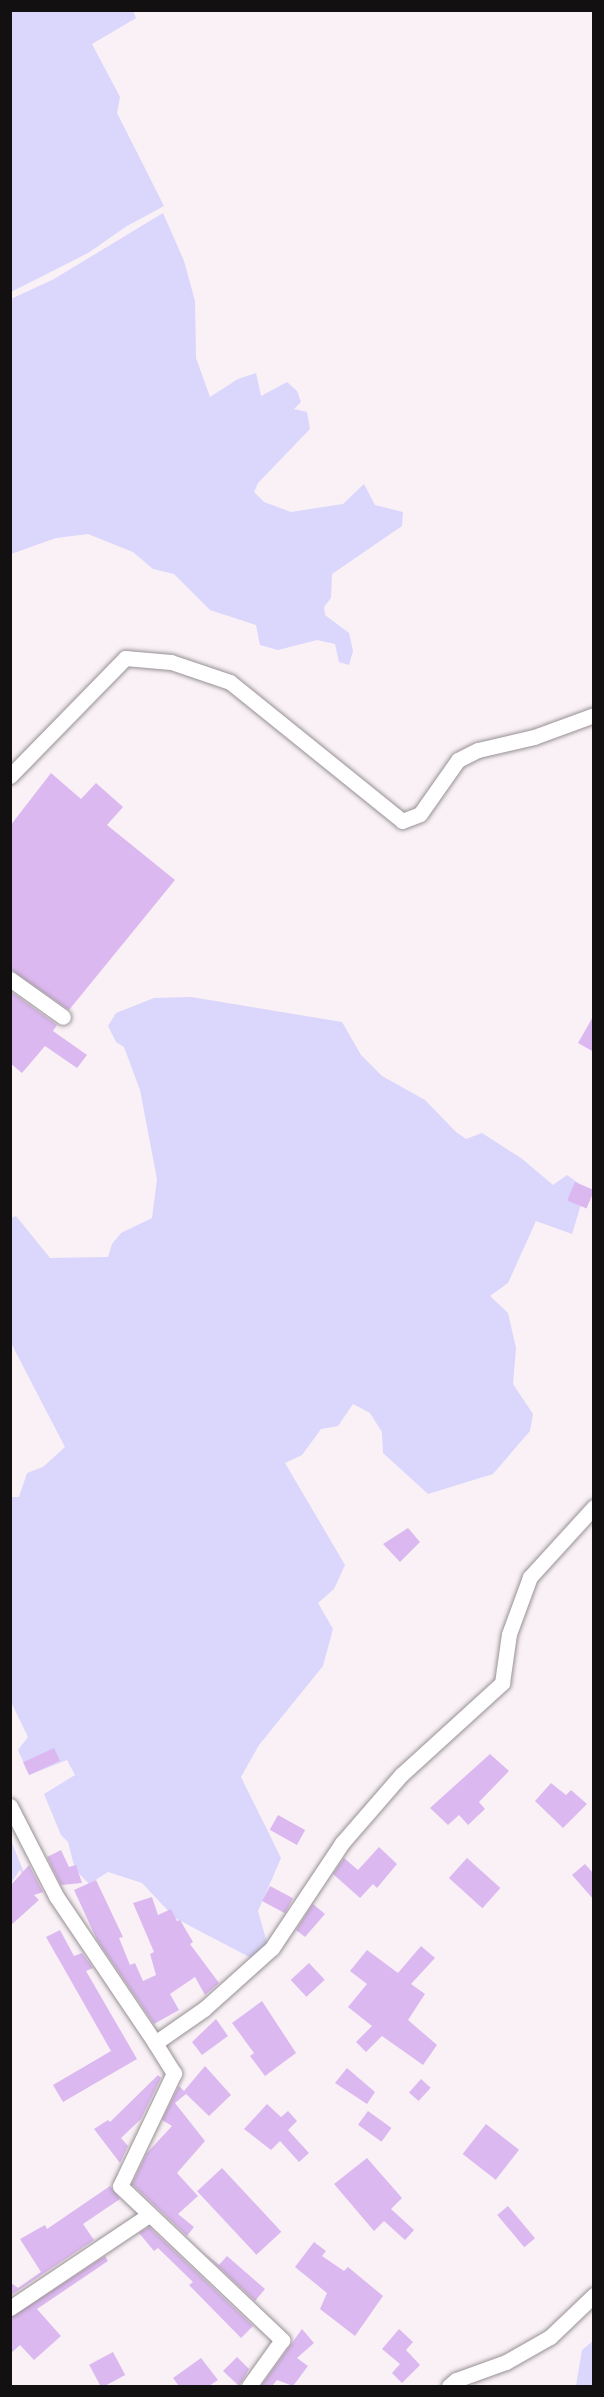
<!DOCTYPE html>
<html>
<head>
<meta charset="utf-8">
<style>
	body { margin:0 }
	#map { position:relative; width:604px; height:2397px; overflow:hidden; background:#f9f1f6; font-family:Montserrat,sans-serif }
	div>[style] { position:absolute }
	.water>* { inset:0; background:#dad6fc }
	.building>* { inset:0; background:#dcb8f0; transform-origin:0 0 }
	.roads { filter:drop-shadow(0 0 2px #979094) drop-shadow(0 0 2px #979094) }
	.street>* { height:15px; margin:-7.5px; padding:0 7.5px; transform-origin:7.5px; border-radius:7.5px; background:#fff }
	span { translate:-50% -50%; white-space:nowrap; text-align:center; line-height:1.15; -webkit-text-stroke:4.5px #fff; paint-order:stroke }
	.frame { position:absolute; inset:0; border:12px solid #121011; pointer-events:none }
</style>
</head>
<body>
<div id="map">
	<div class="water">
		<div style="clip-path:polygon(10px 11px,133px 11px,136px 18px,92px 44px,120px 97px,117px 113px,164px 206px,127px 226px,88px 253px,11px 292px)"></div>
		<div style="clip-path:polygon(163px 213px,184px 261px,195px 301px,196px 358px,210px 397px,238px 379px,256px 373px,261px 396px,287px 382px,297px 391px,301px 402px,294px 409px,307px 412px,310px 429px,258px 483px,254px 492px,264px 502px,291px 512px,343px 504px,364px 484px,375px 505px,403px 512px,402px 526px,332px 574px,331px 598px,324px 607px,325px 615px,349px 633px,353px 651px,349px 665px,339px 662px,335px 644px,317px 640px,278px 650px,260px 645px,256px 625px,210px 610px,174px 574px,153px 569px,133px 552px,88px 534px,56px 538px,11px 554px,11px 299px,54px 279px)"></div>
		<div style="clip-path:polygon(191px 997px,342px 1022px,361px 1055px,382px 1076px,425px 1100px,456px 1132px,466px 1139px,482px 1133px,521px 1158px,553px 1185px,567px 1175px,581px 1185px,583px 1198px,572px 1234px,536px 1221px,508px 1283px,490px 1296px,508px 1313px,516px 1348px,513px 1384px,533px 1414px,530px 1431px,493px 1474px,428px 1494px,383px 1453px,382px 1432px,370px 1413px,353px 1404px,338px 1426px,321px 1429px,302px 1455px,285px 1463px,345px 1565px,334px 1589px,318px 1603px,333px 1629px,323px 1666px,259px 1745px,241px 1777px,281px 1858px,258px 1911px,268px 1946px,253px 1959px,175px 1918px,142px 1883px,108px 1872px,89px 1884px,75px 1869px,68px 1842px,61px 1835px,44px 1794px,75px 1775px,67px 1760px,29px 1775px,18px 1750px,28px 1737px,11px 1702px,11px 1497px,19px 1497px,27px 1473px,43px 1467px,65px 1447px,11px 1343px,11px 1218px,16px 1216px,50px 1258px,108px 1257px,112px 1244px,121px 1233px,152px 1218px,157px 1179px,140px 1090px,124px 1047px,116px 1042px,108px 1026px,116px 1013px,154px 998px)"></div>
		<div style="clip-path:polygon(10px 1838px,33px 1895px,20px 1870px,11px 1883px,16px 1899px,10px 1903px)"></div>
		<div style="clip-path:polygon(593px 2341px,593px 2386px,576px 2386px,582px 2350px)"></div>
	</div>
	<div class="building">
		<div style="clip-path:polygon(51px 773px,81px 799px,96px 783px,123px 807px,107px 825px,175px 880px,69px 1010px,10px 969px,10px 826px)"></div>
		<div style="clip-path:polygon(10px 991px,57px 1025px,53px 1031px,87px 1055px,77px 1068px,45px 1046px,22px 1073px,10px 1063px)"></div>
		<div style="clip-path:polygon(594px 1015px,594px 1052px,578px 1043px)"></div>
		<div style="left:575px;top:1182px;width:21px;height:20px;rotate:23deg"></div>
		<div style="clip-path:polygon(408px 1528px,420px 1542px,400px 1562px,383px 1544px)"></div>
		<div style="left:54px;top:1748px;width:14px;height:34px;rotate:65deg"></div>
		<div style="clip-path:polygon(490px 1754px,509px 1771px,479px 1802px,485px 1809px,468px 1825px,459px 1815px,448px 1825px,430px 1808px)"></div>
		<div style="clip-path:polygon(551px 1783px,566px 1795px,571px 1790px,587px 1804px,563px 1828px,535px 1801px)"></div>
		<div style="left:278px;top:1815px;width:31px;height:17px;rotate:29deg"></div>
		<div style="clip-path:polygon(379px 1847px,397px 1864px,377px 1888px,373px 1884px,360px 1898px,333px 1874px,344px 1858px,358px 1870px)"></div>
		<div style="clip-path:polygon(61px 1850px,69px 1867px,76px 1865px,82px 1883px,61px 1885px,47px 1857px)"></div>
		<div style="left:467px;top:1858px;width:45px;height:27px;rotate:42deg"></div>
		<div style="clip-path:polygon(585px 1864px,594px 1874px,594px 1900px,572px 1875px)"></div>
		<div style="clip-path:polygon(29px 1865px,43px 1892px,34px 1895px,39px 1900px,10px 1926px,10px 1886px)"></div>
		<div style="clip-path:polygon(96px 1880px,123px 1937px,119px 1938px,130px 1965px,135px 1963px,143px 1981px,156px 1975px,150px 1954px,154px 1952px,133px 1903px,152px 1897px,158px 1915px,171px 1909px,177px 1921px,180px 1920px,193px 1942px,190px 1944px,219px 1983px,205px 1995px,195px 1977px,170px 1994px,179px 2010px,154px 2024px,97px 1940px,74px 1890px)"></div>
		<div style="left:270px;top:1886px;width:26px;height:17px;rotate:28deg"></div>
		<div style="clip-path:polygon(313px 1904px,325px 1914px,305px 1937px,296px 1930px)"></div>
		<div style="clip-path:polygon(60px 1930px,74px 1956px,82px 1953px,93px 1968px,86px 1971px,137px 2059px,63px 2102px,53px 2085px,111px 2051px,46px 1937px)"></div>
		<div style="clip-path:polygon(421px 1946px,435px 1958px,411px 1984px,425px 1994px,408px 2020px,437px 2045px,423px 2065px,382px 2036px,366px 2052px,356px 2042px,372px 2026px,348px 2007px,367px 1984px,350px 1971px,367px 1950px,398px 1973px)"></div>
		<div style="left:309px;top:1963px;width:23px;height:25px;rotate:47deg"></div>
		<div style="clip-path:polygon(262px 2001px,296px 2053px,265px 2076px,250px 2056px,254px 2053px,232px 2023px)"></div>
		<div style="clip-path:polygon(216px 2019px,228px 2036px,202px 2055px,192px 2042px)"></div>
		<div style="clip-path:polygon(205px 2066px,231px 2095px,209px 2116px,186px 2094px,175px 2103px,205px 2141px,177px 2173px,198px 2196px,178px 2214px,194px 2227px,187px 2236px,132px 2184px,147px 2153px,172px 2126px,162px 2120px,179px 2086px,184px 2091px)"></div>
		<div style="clip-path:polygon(347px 2068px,375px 2092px,367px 2104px,335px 2083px)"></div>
		<div style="clip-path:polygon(158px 2075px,161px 2078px,141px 2119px,121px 2138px,128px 2146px,120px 2163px,94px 2129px,108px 2120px,110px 2122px)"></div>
		<div style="left:421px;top:2079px;width:13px;height:18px;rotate:42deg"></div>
		<div style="clip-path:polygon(267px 2104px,281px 2117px,288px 2111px,297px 2121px,288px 2130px,309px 2153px,299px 2162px,280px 2141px,271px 2150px,244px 2129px)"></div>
		<div style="left:368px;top:2111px;width:29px;height:17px;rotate:36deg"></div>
		<div style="left:486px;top:2124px;width:42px;height:38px;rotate:38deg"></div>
		<div style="clip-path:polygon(367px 2158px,402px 2198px,391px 2209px,414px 2230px,405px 2240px,384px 2221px,374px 2231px,334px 2184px)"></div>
		<div style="left:222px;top:2168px;width:87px;height:34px;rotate:47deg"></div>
		<div style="clip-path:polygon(110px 2186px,120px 2199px,83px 2224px,94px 2240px,10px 2296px,10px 2282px,18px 2288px,41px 2272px,20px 2239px,45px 2225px,47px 2229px)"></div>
		<div style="left:508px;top:2206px;width:42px;height:14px;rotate:50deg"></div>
		<div style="clip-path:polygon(149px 2227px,253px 2326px,241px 2338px,189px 2285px,193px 2282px,158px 2248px,154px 2251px,139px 2233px)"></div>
		<div style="clip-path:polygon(314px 2242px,326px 2251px,322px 2256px,344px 2271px,348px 2267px,383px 2296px,355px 2336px,320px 2309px,327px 2293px,295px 2267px)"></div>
		<div style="clip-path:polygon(203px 2252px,219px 2265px,227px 2256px,265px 2289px,255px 2301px)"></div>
		<div style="clip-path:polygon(105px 2256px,108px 2261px,37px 2309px,61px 2336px,34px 2360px,20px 2345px,10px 2354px,10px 2318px)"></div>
		<div style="clip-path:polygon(302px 2329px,314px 2343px,297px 2358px,308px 2366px,293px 2386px,277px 2380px,272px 2386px,261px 2386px)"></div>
		<div style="clip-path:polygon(399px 2329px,413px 2342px,406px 2350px,420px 2365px,402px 2383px,392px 2373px,400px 2364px,382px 2349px)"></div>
		<div style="left:113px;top:2352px;width:26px;height:27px;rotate:62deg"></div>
		<div style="clip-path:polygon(237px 2357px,249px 2369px,239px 2386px,223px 2371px)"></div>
		<div style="clip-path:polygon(201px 2358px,218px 2380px,209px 2386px,179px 2386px,173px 2378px)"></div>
	</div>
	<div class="roads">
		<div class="street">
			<div style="left:10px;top:776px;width:165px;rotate:-45.7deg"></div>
			<div style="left:125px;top:658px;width:46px;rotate:5deg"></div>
			<div style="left:171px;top:662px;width:62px;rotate:18.7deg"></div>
			<div style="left:230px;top:682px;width:221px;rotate:38.9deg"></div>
			<div style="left:402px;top:821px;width:19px;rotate:-21deg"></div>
			<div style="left:420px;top:814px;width:66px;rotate:-54.9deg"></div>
			<div style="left:458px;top:760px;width:22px;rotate:-27deg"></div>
			<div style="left:478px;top:750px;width:57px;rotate:-13.1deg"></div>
			<div style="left:534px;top:737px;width:64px;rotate:-20.1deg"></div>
			<div style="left:10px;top:979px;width:65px;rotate:35.6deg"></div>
			<div style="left:10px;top:1806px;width:101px;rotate:62.9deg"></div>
			<div style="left:56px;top:1896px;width:177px;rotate:56deg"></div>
			<div style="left:155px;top:2043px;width:60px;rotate:-34.8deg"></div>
			<div style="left:204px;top:2009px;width:91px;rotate:-41.9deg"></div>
			<div style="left:272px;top:1948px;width:126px;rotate:-56.3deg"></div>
			<div style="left:342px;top:1843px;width:90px;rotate:-49.1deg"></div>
			<div style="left:401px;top:1775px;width:137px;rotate:-42.3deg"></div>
			<div style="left:502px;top:1683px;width:49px;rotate:-81.9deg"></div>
			<div style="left:509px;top:1634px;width:61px;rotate:-69.8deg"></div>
			<div style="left:530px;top:1577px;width:95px;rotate:-47.6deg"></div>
			<div style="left:155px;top:2043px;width:36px;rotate:58deg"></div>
			<div style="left:174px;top:2073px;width:125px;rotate:115.5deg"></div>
			<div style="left:120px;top:2186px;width:224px;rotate:43.5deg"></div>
			<div style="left:282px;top:2340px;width:57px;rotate:125.7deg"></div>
			<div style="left:10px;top:2308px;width:167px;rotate:-33.8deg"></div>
			<div style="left:449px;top:2386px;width:9px;rotate:-41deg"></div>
			<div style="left:456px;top:2380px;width:53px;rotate:-19.8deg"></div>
			<div style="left:506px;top:2362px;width:51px;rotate:-29.6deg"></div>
			<div style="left:550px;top:2337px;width:61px;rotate:-43.7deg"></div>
		</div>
	</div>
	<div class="frame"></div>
</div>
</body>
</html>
